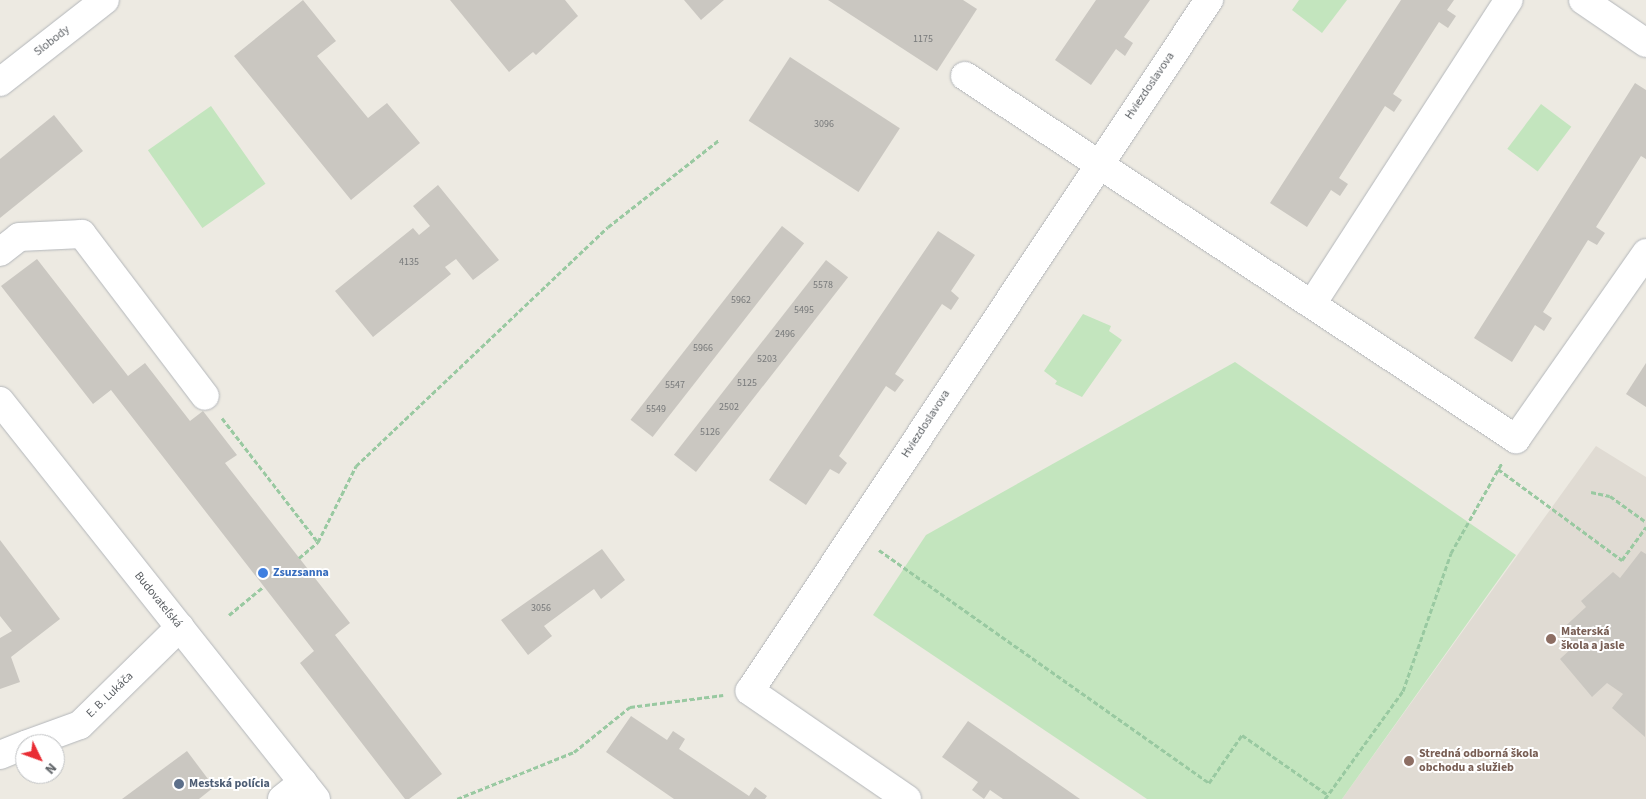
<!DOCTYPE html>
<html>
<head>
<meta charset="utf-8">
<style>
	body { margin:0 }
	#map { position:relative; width:1646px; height:799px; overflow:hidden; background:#edeae2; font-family:"Source Sans 3",sans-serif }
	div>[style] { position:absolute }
	.education>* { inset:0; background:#e0dbd3 }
	.green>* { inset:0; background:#c3e5be; transform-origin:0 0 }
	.building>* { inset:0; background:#cac7c1; transform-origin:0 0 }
	.path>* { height:3px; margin-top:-1.5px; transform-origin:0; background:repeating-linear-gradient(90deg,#99c9a1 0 5px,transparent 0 7.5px) }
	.roads { filter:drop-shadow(0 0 1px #b3b6ba) drop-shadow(0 0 1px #b3b6ba) }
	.minor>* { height:28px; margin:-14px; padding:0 14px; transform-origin:14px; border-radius:14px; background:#fff }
	.dots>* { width:14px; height:14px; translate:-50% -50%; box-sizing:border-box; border:2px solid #fff; border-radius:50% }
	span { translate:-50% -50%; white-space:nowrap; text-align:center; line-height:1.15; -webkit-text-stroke:4px #fff; paint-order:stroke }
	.number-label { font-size:10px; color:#77797a }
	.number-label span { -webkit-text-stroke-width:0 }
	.street-label { font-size:12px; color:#5b5f63 }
	.shop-label { font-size:12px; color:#366cbe; font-weight:700 }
	.left { translate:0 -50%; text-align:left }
	.education-label { font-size:12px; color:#785e54; font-weight:700 }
	.service-label { font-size:12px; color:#4e5e75; font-weight:700 }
	.north { position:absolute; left:15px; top:734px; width:50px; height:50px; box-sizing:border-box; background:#fff; border:1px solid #bdbfc1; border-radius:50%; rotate:132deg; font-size:14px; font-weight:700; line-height:20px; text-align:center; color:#5b5f63 }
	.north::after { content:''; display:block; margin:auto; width:18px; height:22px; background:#e92d34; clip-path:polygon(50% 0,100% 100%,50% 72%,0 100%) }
</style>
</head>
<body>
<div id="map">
	<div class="education">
		<div style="clip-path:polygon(1596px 446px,1646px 477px,1646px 799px,1342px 799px)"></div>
	</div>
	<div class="green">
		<div style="clip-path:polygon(1299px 0,1347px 0,1322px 33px,1292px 10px)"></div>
		<div style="left:1541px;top:104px;width:38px;height:56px;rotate:37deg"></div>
		<div style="left:211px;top:106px;width:95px;height:77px;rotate:55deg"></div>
		<div style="clip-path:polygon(1083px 314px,1111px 326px,1109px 331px,1122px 340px,1082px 397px,1055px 384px,1057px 381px,1044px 371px)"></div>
		<div style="clip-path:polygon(1235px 362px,1516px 555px,1342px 799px,1147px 799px,873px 615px,926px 535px)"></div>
	</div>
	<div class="building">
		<div style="clip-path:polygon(303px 0,336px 41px,317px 56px,368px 118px,387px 103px,420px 143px,351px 200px,234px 56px)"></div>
		<div style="clip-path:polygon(450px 0,565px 0,578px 16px,536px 55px,533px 52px,509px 72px)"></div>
		<div style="clip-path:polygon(684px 0,724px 0,701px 20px)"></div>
		<div style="clip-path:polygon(828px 0,963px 0,977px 9px,937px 71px)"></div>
		<div style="clip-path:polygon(1096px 0,1150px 0,1124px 37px,1133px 43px,1125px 56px,1116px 49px,1091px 85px,1055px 60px)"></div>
		<div style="clip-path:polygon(1401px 0,1454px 0,1447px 10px,1456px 16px,1448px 28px,1439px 22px,1393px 94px,1402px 100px,1394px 112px,1385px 106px,1339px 178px,1348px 184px,1340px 196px,1331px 190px,1307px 227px,1270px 203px)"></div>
		<div style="left:790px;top:57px;width:131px;height:76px;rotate:33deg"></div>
		<div style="clip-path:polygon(1635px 83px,1646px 90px,1646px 159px,1641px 156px,1596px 227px,1605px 233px,1597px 245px,1588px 240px,1543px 312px,1552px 318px,1544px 331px,1535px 325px,1512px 362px,1474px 338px)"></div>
		<div style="clip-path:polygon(54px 115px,83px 151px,0 218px,0 159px)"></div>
		<div style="clip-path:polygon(438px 185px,499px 260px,473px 280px,456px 259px,445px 267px,451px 274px,373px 337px,335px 291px,413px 228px,419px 235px,430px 226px,413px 206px)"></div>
		<div style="left:782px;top:226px;width:28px;height:246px;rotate:38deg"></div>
		<div style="clip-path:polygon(938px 231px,975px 255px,951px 291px,959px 298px,951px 310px,942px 304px,895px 374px,904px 380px,895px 392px,886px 386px,839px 456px,847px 463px,839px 474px,830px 469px,806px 505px,769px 480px)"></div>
		<div style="clip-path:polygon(37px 259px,128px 376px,145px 363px,190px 421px,203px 411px,237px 455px,225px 463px,350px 623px,335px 635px,442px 774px,409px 799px,405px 799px,300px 663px,314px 651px,111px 390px,93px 404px,1px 286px)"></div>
		<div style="left:826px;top:260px;width:28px;height:247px;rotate:38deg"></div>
		<div style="clip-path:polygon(1646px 363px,1646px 407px,1626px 394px)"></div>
		<div style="clip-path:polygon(0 540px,60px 619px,11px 657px,20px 682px,0 689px,0 638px,12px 631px,0 616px)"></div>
		<div style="clip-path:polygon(602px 549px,625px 580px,601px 599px,594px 589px,544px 626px,552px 636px,528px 655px,501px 620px)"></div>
		<div style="clip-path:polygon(1641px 551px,1646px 554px,1645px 737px,1612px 708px,1623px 694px,1607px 683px,1592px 697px,1560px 659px,1573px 647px,1559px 632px,1586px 607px,1581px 601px,1613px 572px,1620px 578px)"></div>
		<div style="clip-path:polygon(631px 716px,667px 740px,673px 731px,685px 739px,679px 749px,749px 796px,755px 787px,767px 796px,765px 799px,674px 799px,606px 752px)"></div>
		<div style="clip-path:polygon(968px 721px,1080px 799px,1003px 799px,990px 790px,984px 799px,972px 790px,978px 782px,942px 757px)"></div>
		<div style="clip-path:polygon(187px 751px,214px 787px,199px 799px,122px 799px)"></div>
	</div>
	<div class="path">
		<div style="left:222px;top:418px;width:157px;rotate:52.3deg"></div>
		<div style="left:1498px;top:469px;width:154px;rotate:36.3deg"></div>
		<div style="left:1622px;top:560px;width:41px;rotate:-54deg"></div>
		<div style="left:1591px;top:492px;width:19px;rotate:12deg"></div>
		<div style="left:1610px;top:496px;width:44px;rotate:35.8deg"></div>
		<div style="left:879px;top:550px;width:404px;rotate:35.2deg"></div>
		<div style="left:1209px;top:783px;width:58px;rotate:-55.5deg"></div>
		<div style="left:1242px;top:735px;width:105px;rotate:34.9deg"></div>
		<div style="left:299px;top:558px;width:25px;rotate:-40deg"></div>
		<div style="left:318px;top:542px;width:85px;rotate:-63.4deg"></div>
		<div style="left:356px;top:466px;width:347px;rotate:-43.5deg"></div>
		<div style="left:608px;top:227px;width:141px;rotate:-38.1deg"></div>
		<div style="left:229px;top:615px;width:44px;rotate:-39.5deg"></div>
		<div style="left:457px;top:799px;width:126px;rotate:-21.9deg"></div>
		<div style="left:574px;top:752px;width:72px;rotate:-38.8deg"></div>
		<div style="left:630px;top:707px;width:94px;rotate:-7.4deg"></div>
		<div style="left:1325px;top:799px;width:133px;rotate:-54.2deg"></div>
		<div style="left:1403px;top:691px;width:146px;rotate:-70.8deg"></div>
		<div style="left:1451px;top:553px;width:103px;rotate:-60.5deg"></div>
	</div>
	<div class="roads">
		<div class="minor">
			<div style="left:1583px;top:0;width:76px;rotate:34.3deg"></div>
			<div style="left:965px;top:76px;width:660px;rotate:33.38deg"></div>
			<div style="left:1516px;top:439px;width:227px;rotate:-55deg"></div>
			<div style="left:0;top:82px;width:133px;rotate:-38deg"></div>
			<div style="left:0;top:252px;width:24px;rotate:-38deg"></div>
			<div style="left:19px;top:237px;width:63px;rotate:-2.7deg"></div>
			<div style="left:82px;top:234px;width:203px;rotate:52.8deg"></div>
			<div style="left:1312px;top:304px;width:362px;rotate:-57.1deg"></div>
			<div style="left:0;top:401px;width:508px;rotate:51.55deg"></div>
			<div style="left:28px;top:744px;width:55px;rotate:-20.1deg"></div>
			<div style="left:80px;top:725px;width:140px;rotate:-44.4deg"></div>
			<div style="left:0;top:755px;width:27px;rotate:-22deg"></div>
			<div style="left:282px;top:799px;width:27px;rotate:-39deg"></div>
			<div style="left:907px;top:799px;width:191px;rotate:-145.5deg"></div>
			<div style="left:750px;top:691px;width:830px;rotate:-56.41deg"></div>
		</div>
	</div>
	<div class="dots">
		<div style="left:263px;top:573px;background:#3f7fe0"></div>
		<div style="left:1551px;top:639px;background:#8d6e63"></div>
		<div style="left:1409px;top:761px;background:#8d6e63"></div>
		<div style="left:179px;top:784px;background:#5c6f8a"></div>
	</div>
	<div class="number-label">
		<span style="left:923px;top:40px">1175</span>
		<span style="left:824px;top:125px">3096</span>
		<span style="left:409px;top:263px">4135</span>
		<span style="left:823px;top:286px">5578</span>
		<span style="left:741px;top:301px">5962</span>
		<span style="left:804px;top:311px">5495</span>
		<span style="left:785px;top:335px">2496</span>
		<span style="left:703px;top:349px">5966</span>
		<span style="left:767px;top:360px">5203</span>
		<span style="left:747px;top:384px">5125</span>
		<span style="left:675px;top:386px">5547</span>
		<span style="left:729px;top:408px">2502</span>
		<span style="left:656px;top:410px">5549</span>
		<span style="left:710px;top:433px">5126</span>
		<span style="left:541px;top:609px">3056</span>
	</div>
	<div class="street-label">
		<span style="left:52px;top:41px;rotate:-38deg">Slobody</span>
		<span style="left:1150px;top:86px;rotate:-56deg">Hviezdoslavova</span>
		<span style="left:926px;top:424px;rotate:-57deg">Hviezdoslavova</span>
		<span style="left:158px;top:600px;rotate:51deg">Budovateľská</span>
		<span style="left:110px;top:695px;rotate:-44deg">E. B. Lukáča</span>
	</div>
	<div class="shop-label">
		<span class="left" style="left:273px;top:573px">Zsuzsanna</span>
	</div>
	<div class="education-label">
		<span class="left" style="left:1561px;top:639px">Materská<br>škola a jasle</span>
		<span class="left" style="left:1419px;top:761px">Stredná odborná škola<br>obchodu a služieb</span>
	</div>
	<div class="service-label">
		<span class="left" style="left:189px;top:784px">Mestská polícia</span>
	</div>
	<div class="north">N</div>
</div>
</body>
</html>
